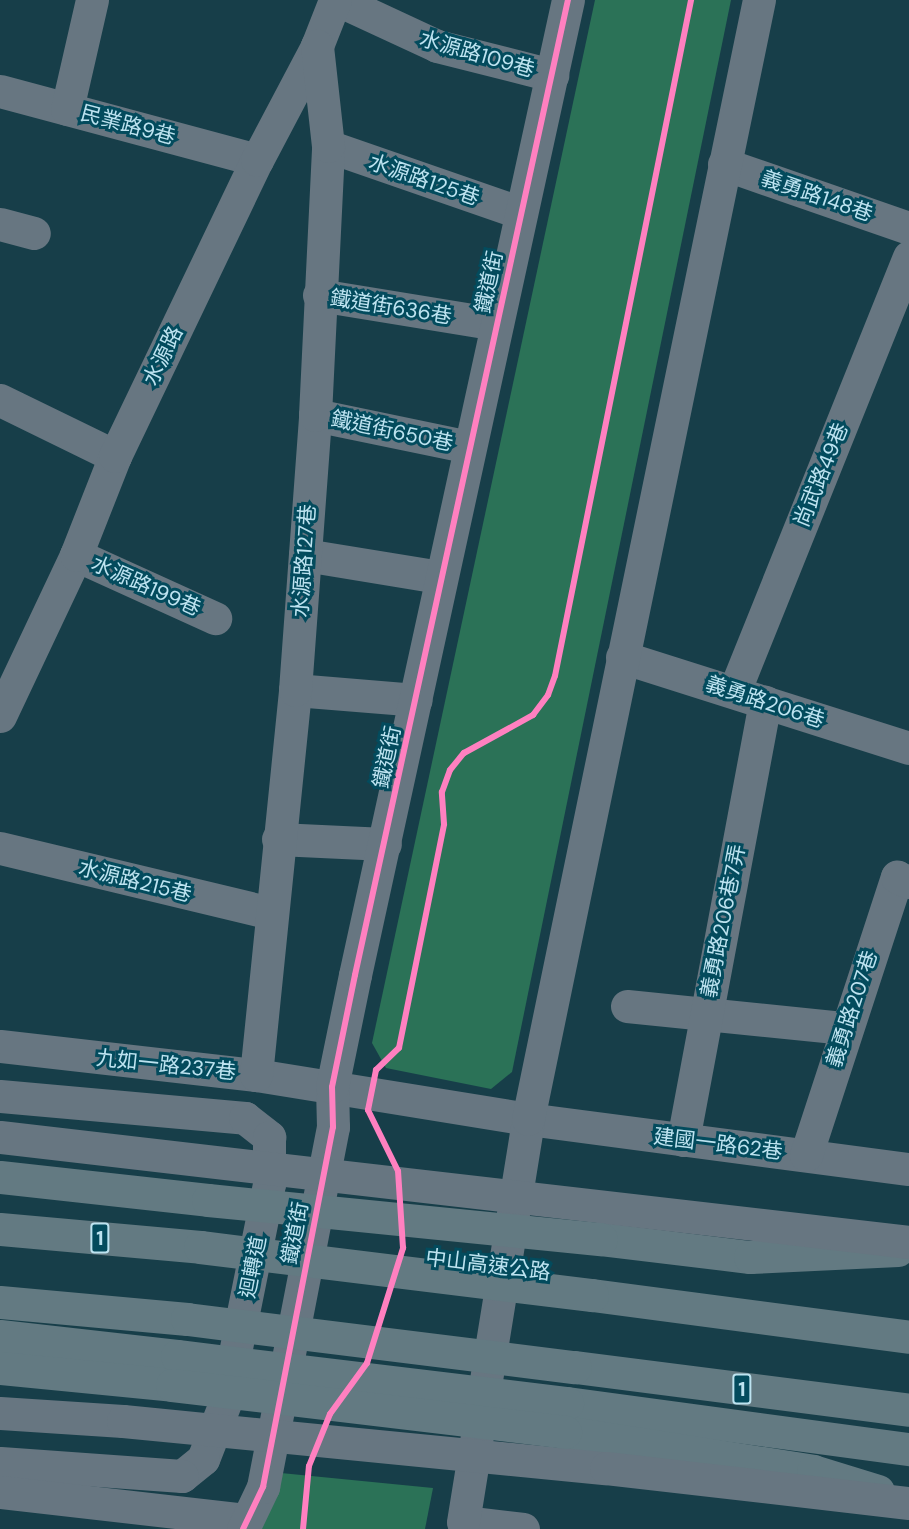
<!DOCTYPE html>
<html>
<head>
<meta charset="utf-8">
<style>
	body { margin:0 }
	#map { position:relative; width:909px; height:1529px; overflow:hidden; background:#173e49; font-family:"DM Sans","Noto Sans TC",sans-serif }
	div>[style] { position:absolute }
	.green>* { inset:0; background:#2b7257 }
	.minor>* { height:33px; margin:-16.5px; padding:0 16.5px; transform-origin:16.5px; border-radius:16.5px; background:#677681 }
	.highway>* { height:33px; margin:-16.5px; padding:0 16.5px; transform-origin:16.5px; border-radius:16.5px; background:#637a82 }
	.minor-bridge>* { height:33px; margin:-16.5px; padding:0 16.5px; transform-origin:16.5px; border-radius:16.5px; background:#677681 }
	.highway-bridge>* { height:33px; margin:-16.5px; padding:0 16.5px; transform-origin:16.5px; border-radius:16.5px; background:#637a82 }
	.cycleway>* { height:6px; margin:-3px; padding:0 3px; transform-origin:3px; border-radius:3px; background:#ff80c0 }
	span { translate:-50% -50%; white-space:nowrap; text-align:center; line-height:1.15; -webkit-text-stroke:6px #034b5d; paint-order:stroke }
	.shield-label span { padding:2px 4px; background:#034b5d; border:2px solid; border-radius:4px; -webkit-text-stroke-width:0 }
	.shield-label { font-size:20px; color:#bde3f0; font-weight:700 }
	.street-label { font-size:21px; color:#bde3f0 }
</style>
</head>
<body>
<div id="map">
	<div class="green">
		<div style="clip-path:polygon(595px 0,731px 0,512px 1072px,491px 1089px,386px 1068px,372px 1043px)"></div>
		<div style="clip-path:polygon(281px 1473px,433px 1488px,425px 1529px,259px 1529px)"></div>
	</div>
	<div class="minor">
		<div style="left:338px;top:0;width:109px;rotate:24.9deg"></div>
		<div style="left:437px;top:46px;width:119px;rotate:14.2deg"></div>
		<div style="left:0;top:91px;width:266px;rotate:15deg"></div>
		<div style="left:67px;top:109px;width:112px;rotate:-77.1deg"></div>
		<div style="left:328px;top:146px;width:204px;rotate:19.1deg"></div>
		<div style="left:724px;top:164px;width:196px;rotate:19.1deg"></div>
		<div style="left:0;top:224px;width:35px;rotate:15deg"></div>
		<div style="left:319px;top:295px;width:180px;rotate:9.3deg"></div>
		<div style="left:0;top:400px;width:128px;rotate:26deg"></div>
		<div style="left:315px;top:415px;width:157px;rotate:11.7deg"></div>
		<div style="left:76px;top:555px;width:153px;rotate:24.4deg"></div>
		<div style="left:305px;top:555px;width:137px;rotate:9.3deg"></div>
		<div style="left:622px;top:657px;width:301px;rotate:17.6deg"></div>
		<div style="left:295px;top:690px;width:121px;rotate:4.7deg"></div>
		<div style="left:734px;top:692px;width:469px;rotate:-68.1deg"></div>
		<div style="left:0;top:716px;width:178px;rotate:-64.7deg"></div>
		<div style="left:76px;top:555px;width:106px;rotate:-68.5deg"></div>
		<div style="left:115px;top:456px;width:328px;rotate:-64.4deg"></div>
		<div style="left:257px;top:160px;width:129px;rotate:-62.2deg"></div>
		<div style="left:317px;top:46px;width:49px;rotate:-68.6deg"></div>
		<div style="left:278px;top:839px;width:107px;rotate:2.7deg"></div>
		<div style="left:0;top:848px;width:278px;rotate:13.5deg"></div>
		<div style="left:627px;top:1006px;width:219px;rotate:5.8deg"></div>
		<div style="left:0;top:1046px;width:258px;rotate:6.5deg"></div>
		<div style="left:256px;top:1075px;width:276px;rotate:9.2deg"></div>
		<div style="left:528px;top:1119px;width:384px;rotate:7.5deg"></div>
		<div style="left:256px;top:1075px;width:387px;rotate:-84.2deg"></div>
		<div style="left:295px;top:690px;width:276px;rotate:-85.8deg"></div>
		<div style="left:315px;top:415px;width:269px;rotate:-87.2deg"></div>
		<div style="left:328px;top:146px;width:101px;rotate:-96.3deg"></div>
		<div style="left:0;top:1096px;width:246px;rotate:5.1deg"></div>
		<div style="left:245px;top:1118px;width:31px;rotate:38deg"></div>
		<div style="left:269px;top:1137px;width:47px;rotate:90deg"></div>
		<div style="left:269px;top:1184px;width:223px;rotate:101.4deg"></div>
		<div style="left:225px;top:1403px;width:60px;rotate:111.4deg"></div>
		<div style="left:203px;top:1459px;width:27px;rotate:141deg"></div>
		<div style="left:182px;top:1476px;width:182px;rotate:-175.9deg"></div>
		<div style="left:683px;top:1140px;width:446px;rotate:-79.4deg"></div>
		<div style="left:806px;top:1155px;width:293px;rotate:-71.9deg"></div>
		<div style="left:897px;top:877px;width:13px;rotate:23deg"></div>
		<div style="left:0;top:1492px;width:247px;rotate:6.5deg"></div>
		<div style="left:243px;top:1529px;width:47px;rotate:-64.5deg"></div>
		<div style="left:263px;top:1487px;width:367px;rotate:-79deg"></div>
		<div style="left:333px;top:1127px;width:40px;rotate:-91.4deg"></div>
		<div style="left:332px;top:1087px;width:114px;rotate:-78.4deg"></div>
		<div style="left:355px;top:975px;width:998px;rotate:-77.68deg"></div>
		<div style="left:523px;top:1529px;width:60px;rotate:-173.3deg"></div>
		<div style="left:463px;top:1522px;width:408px;rotate:-80.8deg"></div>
		<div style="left:528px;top:1119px;width:1143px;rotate:-78.34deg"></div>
	</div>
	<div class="highway">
		<div style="left:0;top:1177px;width:209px;rotate:6.3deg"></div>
		<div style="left:0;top:1229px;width:201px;rotate:5.1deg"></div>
		<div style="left:601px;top:1239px;width:150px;rotate:6.9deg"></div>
		<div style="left:750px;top:1257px;width:148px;rotate:-2.7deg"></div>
		<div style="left:592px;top:1295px;width:320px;rotate:7.5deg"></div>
		<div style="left:0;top:1302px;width:188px;rotate:5.2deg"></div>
		<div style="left:0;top:1336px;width:178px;rotate:6.4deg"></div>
		<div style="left:575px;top:1367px;width:337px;rotate:7.3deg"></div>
		<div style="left:0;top:1368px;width:173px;rotate:5.6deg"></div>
		<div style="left:567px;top:1403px;width:345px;rotate:7.7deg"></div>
		<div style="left:565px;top:1432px;width:251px;rotate:8.9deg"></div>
		<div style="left:813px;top:1471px;width:68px;rotate:17.1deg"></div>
	</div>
	<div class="minor-bridge">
		<div style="left:0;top:1137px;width:915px;rotate:6.59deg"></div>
		<div style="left:0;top:1413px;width:123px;rotate:3.7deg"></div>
		<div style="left:123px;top:1421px;width:485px;rotate:5.6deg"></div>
		<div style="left:606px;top:1468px;width:305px;rotate:6.6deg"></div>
	</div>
	<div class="highway-bridge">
		<div style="left:208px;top:1200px;width:395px;rotate:5.7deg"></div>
		<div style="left:200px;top:1247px;width:395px;rotate:7deg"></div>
		<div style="left:187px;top:1319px;width:391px;rotate:7.1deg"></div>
		<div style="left:177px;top:1356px;width:393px;rotate:6.9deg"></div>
		<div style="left:172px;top:1385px;width:396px;rotate:6.8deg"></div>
	</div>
	<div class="cycleway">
		<div style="left:243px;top:1529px;width:47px;rotate:-64.5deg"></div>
		<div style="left:263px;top:1487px;width:367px;rotate:-79deg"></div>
		<div style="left:333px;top:1127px;width:40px;rotate:-91.4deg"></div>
		<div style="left:332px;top:1087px;width:114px;rotate:-78.4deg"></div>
		<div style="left:355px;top:975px;width:998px;rotate:-77.68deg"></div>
		<div style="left:303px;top:1529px;width:63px;rotate:-84.6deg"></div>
		<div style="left:309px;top:1466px;width:56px;rotate:-68deg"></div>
		<div style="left:330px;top:1414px;width:63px;rotate:-54deg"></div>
		<div style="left:367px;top:1363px;width:121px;rotate:-72.6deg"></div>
		<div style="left:403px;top:1248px;width:77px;rotate:-93.7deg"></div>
		<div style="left:398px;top:1171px;width:68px;rotate:-116.2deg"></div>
		<div style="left:368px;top:1110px;width:41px;rotate:-78.7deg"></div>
		<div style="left:376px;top:1070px;width:32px;rotate:-44deg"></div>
		<div style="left:399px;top:1048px;width:228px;rotate:-78.6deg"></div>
		<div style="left:444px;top:824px;width:32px;rotate:-94deg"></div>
		<div style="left:442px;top:792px;width:23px;rotate:-70deg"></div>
		<div style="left:450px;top:770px;width:22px;rotate:-51deg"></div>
		<div style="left:464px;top:753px;width:79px;rotate:-28.8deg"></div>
		<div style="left:533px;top:715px;width:25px;rotate:-53deg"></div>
		<div style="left:548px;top:695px;width:20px;rotate:-70deg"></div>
		<div style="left:555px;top:676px;width:690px;rotate:-78.62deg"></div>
	</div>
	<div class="shield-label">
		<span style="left:100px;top:1238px">1</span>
		<span style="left:742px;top:1389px">1</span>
	</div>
	<div class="street-label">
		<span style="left:477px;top:54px;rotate:16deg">水源路109巷</span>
		<span style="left:128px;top:125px;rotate:15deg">民業路9巷</span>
		<span style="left:424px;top:180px;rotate:19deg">水源路125巷</span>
		<span style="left:817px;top:196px;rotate:19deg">義勇路148巷</span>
		<span style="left:489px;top:282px;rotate:-78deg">鐵道街</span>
		<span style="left:391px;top:307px;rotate:9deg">鐵道街636巷</span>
		<span style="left:163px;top:356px;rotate:-64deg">水源路</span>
		<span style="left:392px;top:431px;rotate:12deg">鐵道街650巷</span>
		<span style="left:821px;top:475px;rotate:-68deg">尚武路49巷</span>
		<span style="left:304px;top:561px;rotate:-86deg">水源路127巷</span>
		<span style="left:146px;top:586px;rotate:24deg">水源路199巷</span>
		<span style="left:765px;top:702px;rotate:18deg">義勇路206巷</span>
		<span style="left:387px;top:757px;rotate:-78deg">鐵道街</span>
		<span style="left:135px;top:881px;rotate:14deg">水源路215巷</span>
		<span style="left:723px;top:921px;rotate:-79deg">義勇路206巷7弄</span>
		<span style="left:852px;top:1009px;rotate:-72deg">義勇路207巷</span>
		<span style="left:166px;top:1065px;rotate:6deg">九如一路237巷</span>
		<span style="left:718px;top:1144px;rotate:7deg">建國一路62巷</span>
		<span style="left:295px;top:1233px;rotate:-79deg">鐵道街</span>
		<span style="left:488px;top:1265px;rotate:7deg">中山高速公路</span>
		<span style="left:253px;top:1267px;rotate:-79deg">迴轉道</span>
	</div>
</div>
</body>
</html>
